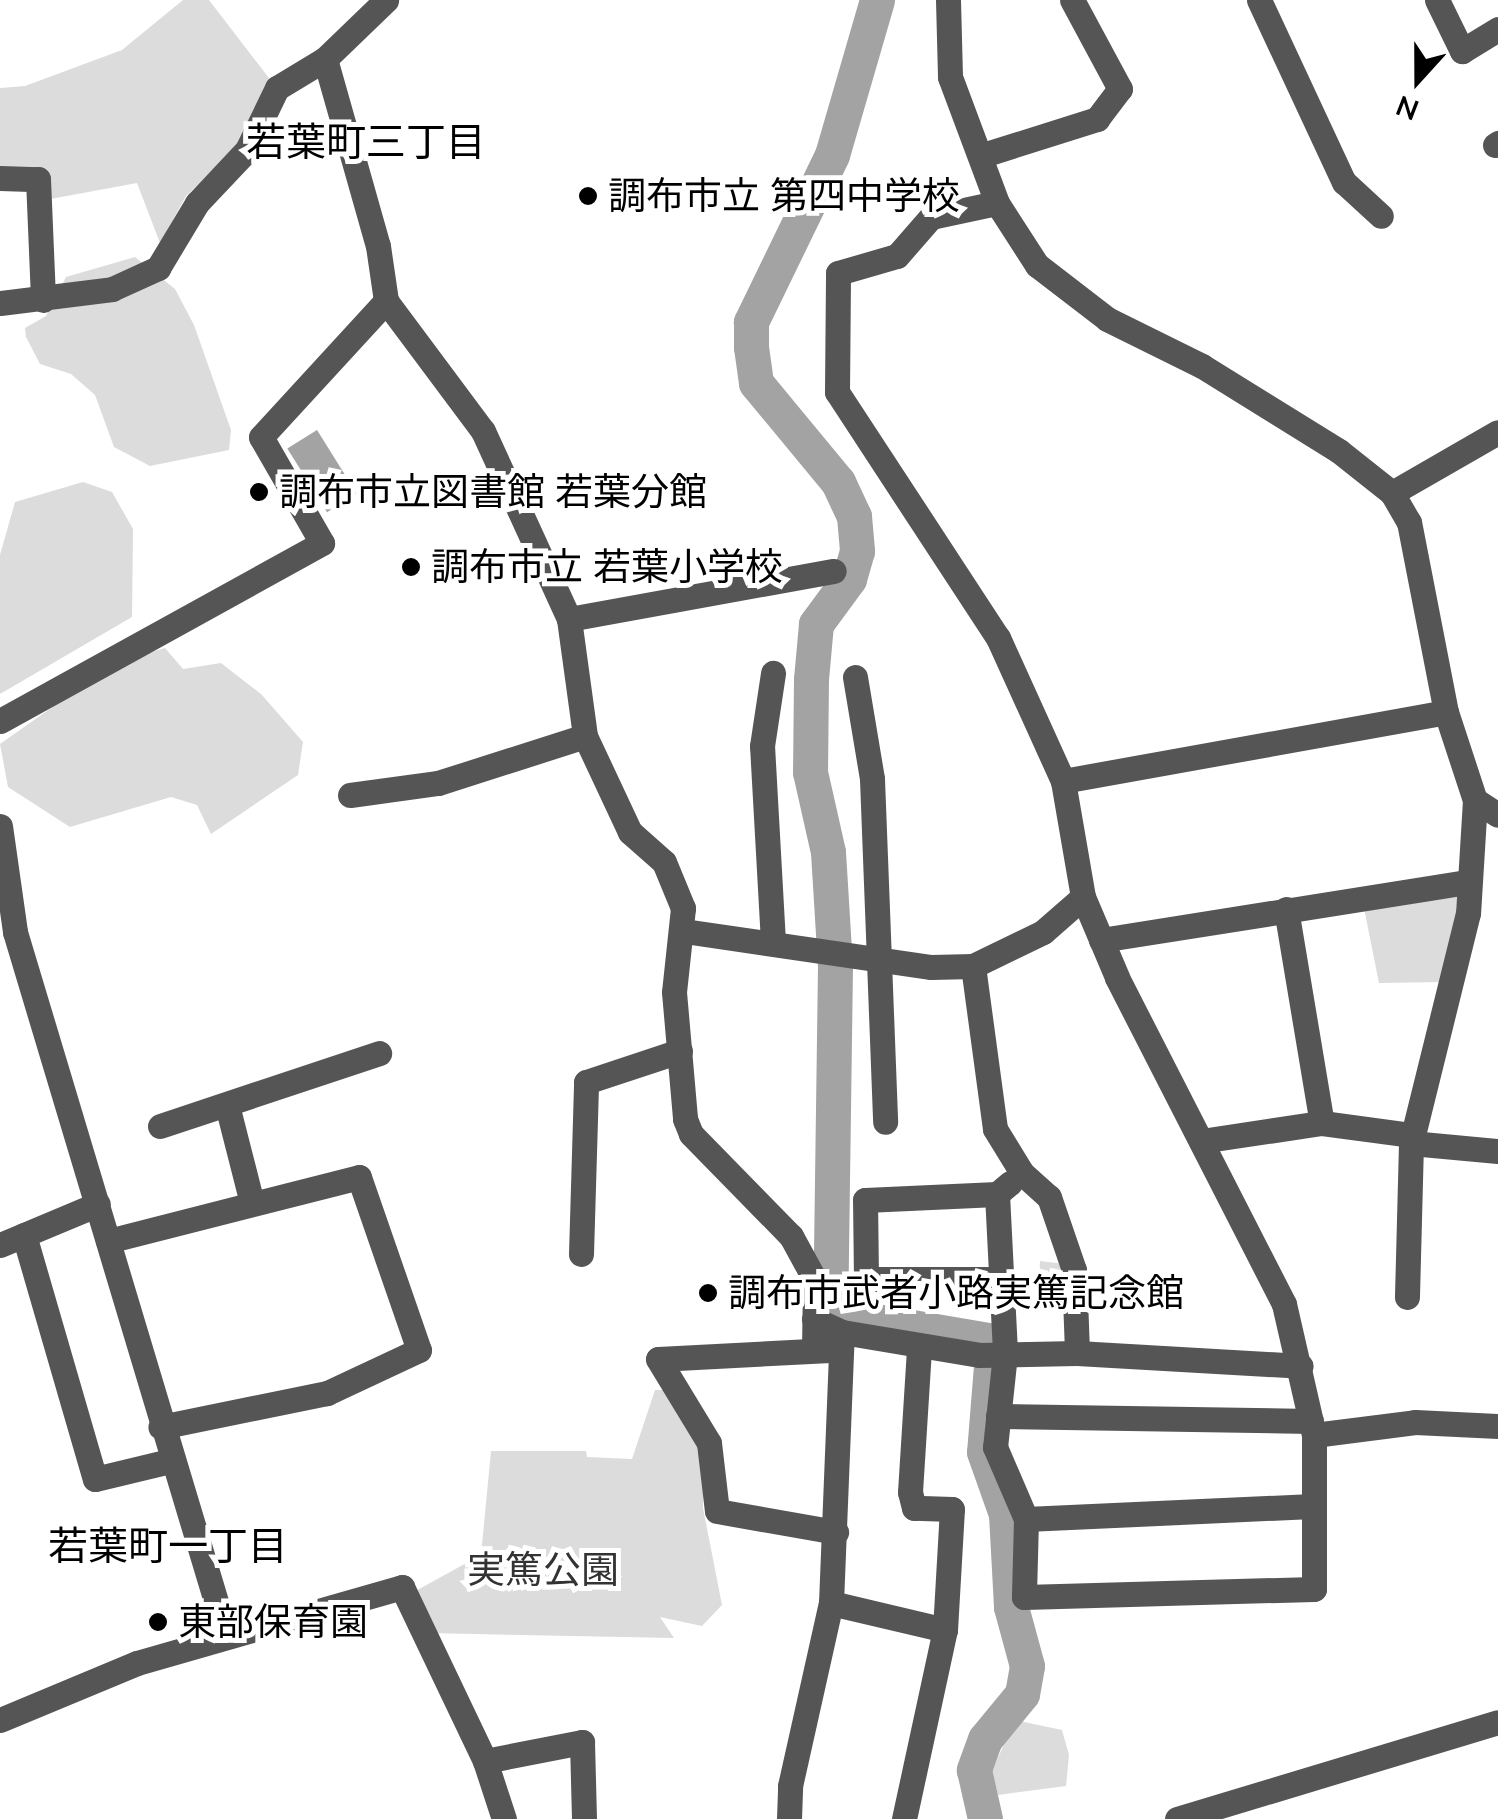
<!DOCTYPE html>
<html>
<head>
<meta charset="utf-8">
<style>
	body { margin:0 }
	#map { position:relative; width:1498px; height:1819px; overflow:hidden; background:#fff; font-family:Mulish,"Noto Sans JP",sans-serif }
	div>[style] { position:absolute }
	.green>* { inset:0; background:#dcdcdc }
	.water>* { inset:0; background:#a3a3a3; transform-origin:0 0 }
	.river>* { height:35px; margin:-17.5px; padding:0 17.5px; transform-origin:17.5px; border-radius:17.5px; background:#a3a3a3 }
	.minor>* { height:25px; margin:-12.5px; padding:0 12.5px; transform-origin:12.5px; border-radius:12.5px; background:#555 }
	.dots>* { width:28px; height:28px; translate:-50% -50%; box-sizing:border-box; border:5px solid #fff; border-radius:50% }
	span { translate:-50% -50%; white-space:nowrap; text-align:center; line-height:1.15; -webkit-text-stroke:10px #fff; paint-order:stroke }
	.poi-label { font-size:38px; color:#000 }
	.left { translate:0 -50%; text-align:left }
	.park-label { font-size:38px; color:#333 }
	.neighbourhood-label { font-size:40px; color:#000 }
	.north { position:absolute; left:1368px; top:30px; width:100px; height:100px; -webkit-text-stroke:8px #fff; paint-order:stroke; rotate:201deg; font-size:28px; font-weight:700; line-height:40px; text-align:center; color:#000 }
	.north::after { content:''; display:block; margin:auto; width:35px; height:45px; background:#000; clip-path:polygon(50% 0,100% 100%,50% 72%,0 100%) }
</style>
</head>
<body>
<div id="map">
	<div class="green">
		<div style="clip-path:polygon(183px 0,209px 0,272px 82px,240px 143px,186px 196px,160px 243px,137px 183px,45px 200px,0 172px,0 88px,25px 86px,122px 50px)"></div>
		<div style="clip-path:polygon(135px 257px,175px 289px,194px 325px,231px 430px,229px 450px,150px 466px,114px 447px,95px 395px,71px 374px,40px 364px,26px 337px,25px 328px,46px 316px,66px 277px)"></div>
		<div style="clip-path:polygon(83px 482px,112px 492px,133px 529px,132px 617px,0 694px,0 555px,15px 502px)"></div>
		<div style="clip-path:polygon(165px 648px,183px 669px,221px 663px,261px 694px,303px 742px,298px 775px,211px 834px,197px 805px,171px 797px,70px 827px,8px 787px,0 744px,115px 663px)"></div>
		<div style="clip-path:polygon(1465px 896px,1445px 982px,1379px 983px,1364px 908px)"></div>
		<div style="clip-path:polygon(1040px 1261px,1065px 1264px,1068px 1289px,1039px 1286px)"></div>
		<div style="clip-path:polygon(655px 1390px,666px 1390px,703px 1444px,703px 1508px,722px 1605px,702px 1626px,660px 1617px,674px 1638px,426px 1633px,410px 1594px,481px 1555px,491px 1451px,586px 1451px,587px 1457px,632px 1459px)"></div>
		<div style="clip-path:polygon(1015px 1720px,1062px 1730px,1069px 1755px,1066px 1786px,998px 1795px,992px 1771px)"></div>
	</div>
	<div class="water">
		<div style="left:317px;top:430px;width:75px;height:35px;rotate:58deg"></div>
	</div>
	<div class="river">
		<div style="left:877px;top:0;width:161px;rotate:106.2deg"></div>
		<div style="left:832px;top:155px;width:186px;rotate:115.9deg"></div>
		<div style="left:751px;top:322px;width:25px;rotate:90deg"></div>
		<div style="left:751px;top:347px;width:36px;rotate:82deg"></div>
		<div style="left:756px;top:383px;width:129px;rotate:50.4deg"></div>
		<div style="left:838px;top:482px;width:38px;rotate:65deg"></div>
		<div style="left:854px;top:516px;width:35px;rotate:85deg"></div>
		<div style="left:857px;top:551px;width:29px;rotate:106deg"></div>
		<div style="left:849px;top:579px;width:56px;rotate:126.3deg"></div>
		<div style="left:816px;top:624px;width:55px;rotate:95.2deg"></div>
		<div style="left:811px;top:679px;width:93px;rotate:90.6deg"></div>
		<div style="left:810px;top:772px;width:82px;rotate:77.3deg"></div>
		<div style="left:828px;top:852px;width:114px;rotate:86.5deg"></div>
		<div style="left:835px;top:966px;width:347px;rotate:90.8deg"></div>
		<div style="left:830px;top:1313px;width:165px;rotate:9.7deg"></div>
		<div style="left:993px;top:1341px;width:111px;rotate:94.6deg"></div>
		<div style="left:984px;top:1452px;width:66px;rotate:70.5deg"></div>
		<div style="left:1006px;top:1514px;width:93px;rotate:86.9deg"></div>
		<div style="left:1011px;top:1607px;width:61px;rotate:74.8deg"></div>
		<div style="left:1027px;top:1666px;width:28px;rotate:100deg"></div>
		<div style="left:1022px;top:1694px;width:58px;rotate:129.4deg"></div>
		<div style="left:985px;top:1739px;width:33px;rotate:110deg"></div>
		<div style="left:974px;top:1770px;width:50px;rotate:77.3deg"></div>
	</div>
	<div class="minor">
		<div style="left:948px;top:0;width:77px;rotate:88.5deg"></div>
		<div style="left:950px;top:77px;width:134px;rotate:69.5deg"></div>
		<div style="left:997px;top:203px;width:74px;rotate:57.2deg"></div>
		<div style="left:1037px;top:265px;width:88px;rotate:37.6deg"></div>
		<div style="left:1107px;top:319px;width:106px;rotate:26.3deg"></div>
		<div style="left:1202px;top:366px;width:161px;rotate:31.8deg"></div>
		<div style="left:1339px;top:451px;width:68px;rotate:38.4deg"></div>
		<div style="left:1392px;top:493px;width:34px;rotate:60deg"></div>
		<div style="left:1409px;top:522px;width:194px;rotate:79deg"></div>
		<div style="left:1446px;top:712px;width:93px;rotate:71.8deg"></div>
		<div style="left:1475px;top:800px;width:113px;rotate:93.5deg"></div>
		<div style="left:1468px;top:913px;width:237px;rotate:103.9deg"></div>
		<div style="left:1411px;top:1143px;width:154px;rotate:91.5deg"></div>
		<div style="left:1259px;top:0;width:201px;rotate:65deg"></div>
		<div style="left:1344px;top:182px;width:50px;rotate:42.6deg"></div>
		<div style="left:1437px;top:0;width:57px;rotate:63.9deg"></div>
		<div style="left:1462px;top:51px;width:42px;rotate:-31.4deg"></div>
		<div style="left:325px;top:59px;width:194px;rotate:74.2deg"></div>
		<div style="left:378px;top:246px;width:56px;rotate:81.7deg"></div>
		<div style="left:386px;top:301px;width:162px;rotate:53.3deg"></div>
		<div style="left:483px;top:431px;width:207px;rotate:65.4deg"></div>
		<div style="left:569px;top:619px;width:118px;rotate:82.2deg"></div>
		<div style="left:585px;top:736px;width:106px;rotate:64.9deg"></div>
		<div style="left:630px;top:832px;width:45px;rotate:41.4deg"></div>
		<div style="left:664px;top:862px;width:50px;rotate:67.6deg"></div>
		<div style="left:683px;top:908px;width:84px;rotate:96.1deg"></div>
		<div style="left:674px;top:992px;width:127px;rotate:85deg"></div>
		<div style="left:685px;top:1119px;width:16px;rotate:68deg"></div>
		<div style="left:691px;top:1134px;width:143px;rotate:45.6deg"></div>
		<div style="left:791px;top:1236px;width:50px;rotate:61.4deg"></div>
		<div style="left:815px;top:1280px;width:70px;rotate:90.8deg"></div>
		<div style="left:1495px;top:145px;width:4px;rotate:-34deg"></div>
		<div style="left:983px;top:155px;width:120px;rotate:-17.5deg"></div>
		<div style="left:1097px;top:119px;width:38px;rotate:-53deg"></div>
		<div style="left:1120px;top:89px;width:101px;rotate:-118.3deg"></div>
		<div style="left:0;top:178px;width:38px;rotate:2deg"></div>
		<div style="left:38px;top:179px;width:121px;rotate:87.6deg"></div>
		<div style="left:0;top:303px;width:113px;rotate:-7.1deg"></div>
		<div style="left:112px;top:289px;width:51px;rotate:-24.5deg"></div>
		<div style="left:158px;top:268px;width:76px;rotate:-59deg"></div>
		<div style="left:197px;top:203px;width:73px;rotate:-46.7deg"></div>
		<div style="left:247px;top:150px;width:69px;rotate:-64.2deg"></div>
		<div style="left:277px;top:88px;width:56px;rotate:-31.1deg"></div>
		<div style="left:325px;top:59px;width:85px;rotate:-44deg"></div>
		<div style="left:1392px;top:493px;width:122px;rotate:-29.9deg"></div>
		<div style="left:569px;top:619px;width:269px;rotate:-10.3deg"></div>
		<div style="left:855px;top:677px;width:103px;rotate:80.5deg"></div>
		<div style="left:872px;top:779px;width:343px;rotate:87.8deg"></div>
		<div style="left:0;top:721px;width:368px;rotate:-28.9deg"></div>
		<div style="left:322px;top:543px;width:122px;rotate:-119.9deg"></div>
		<div style="left:261px;top:437px;width:185px;rotate:-47.4deg"></div>
		<div style="left:1063px;top:781px;width:389px;rotate:-10.2deg"></div>
		<div style="left:350px;top:795px;width:89px;rotate:-7.8deg"></div>
		<div style="left:438px;top:783px;width:154px;rotate:-17.7deg"></div>
		<div style="left:1475px;top:800px;width:27px;rotate:33deg"></div>
		<div style="left:0;top:826px;width:107px;rotate:81.9deg"></div>
		<div style="left:15px;top:932px;width:734px;rotate:73.29deg"></div>
		<div style="left:1286px;top:909px;width:217px;rotate:80.5deg"></div>
		<div style="left:684px;top:931px;width:250px;rotate:8.3deg"></div>
		<div style="left:931px;top:967px;width:42px;rotate:-1.4deg"></div>
		<div style="left:973px;top:966px;width:78px;rotate:-25.9deg"></div>
		<div style="left:1043px;top:932px;width:53px;rotate:-41.2deg"></div>
		<div style="left:1101px;top:940px;width:373px;rotate:-9deg"></div>
		<div style="left:773px;top:942px;width:196px;rotate:-93.2deg"></div>
		<div style="left:762px;top:746px;width:74px;rotate:-81.4deg"></div>
		<div style="left:973px;top:966px;width:164px;rotate:82.3deg"></div>
		<div style="left:995px;top:1129px;width:52px;rotate:58.5deg"></div>
		<div style="left:1022px;top:1173px;width:36px;rotate:42deg"></div>
		<div style="left:1049px;top:1197px;width:77px;rotate:71.1deg"></div>
		<div style="left:1074px;top:1270px;width:83px;rotate:87.9deg"></div>
		<div style="left:227px;top:1105px;width:97px;rotate:75.7deg"></div>
		<div style="left:160px;top:1126px;width:231px;rotate:-18.4deg"></div>
		<div style="left:1201px;top:1141px;width:122px;rotate:-8.5deg"></div>
		<div style="left:1322px;top:1123px;width:91px;rotate:7.6deg"></div>
		<div style="left:1411px;top:1143px;width:87px;rotate:5.3deg"></div>
		<div style="left:997px;top:1194px;width:160px;rotate:87.1deg"></div>
		<div style="left:1005px;top:1354px;width:94px;rotate:96.1deg"></div>
		<div style="left:995px;top:1447px;width:78px;rotate:66.7deg"></div>
		<div style="left:1026px;top:1519px;width:78px;rotate:91.5deg"></div>
		<div style="left:1024px;top:1597px;width:290px;rotate:-1.6deg"></div>
		<div style="left:1314px;top:1589px;width:154px;rotate:-90deg"></div>
		<div style="left:1314px;top:1435px;width:134px;rotate:-102.9deg"></div>
		<div style="left:1284px;top:1304px;width:367px;rotate:-117.1deg"></div>
		<div style="left:1117px;top:977px;width:87px;rotate:-113deg"></div>
		<div style="left:1083px;top:897px;width:118px;rotate:-99.8deg"></div>
		<div style="left:1063px;top:781px;width:157px;rotate:-114.4deg"></div>
		<div style="left:998px;top:638px;width:294px;rotate:-123.2deg"></div>
		<div style="left:837px;top:392px;width:119px;rotate:-89.5deg"></div>
		<div style="left:838px;top:273px;width:61px;rotate:-16.1deg"></div>
		<div style="left:897px;top:256px;width:52px;rotate:-48.9deg"></div>
		<div style="left:931px;top:217px;width:67px;rotate:-12deg"></div>
		<div style="left:24px;top:1235px;width:254px;rotate:73.8deg"></div>
		<div style="left:95px;top:1479px;width:77px;rotate:-13.5deg"></div>
		<div style="left:108px;top:1241px;width:259px;rotate:-14.3deg"></div>
		<div style="left:359px;top:1177px;width:183px;rotate:70.9deg"></div>
		<div style="left:419px;top:1350px;width:102px;rotate:154.9deg"></div>
		<div style="left:327px;top:1393px;width:170px;rotate:168.5deg"></div>
		<div style="left:0;top:1245px;width:106px;rotate:-22.7deg"></div>
		<div style="left:581px;top:1254px;width:172px;rotate:-88.3deg"></div>
		<div style="left:586px;top:1082px;width:99px;rotate:-18.3deg"></div>
		<div style="left:998px;top:1279px;width:132px;rotate:180deg"></div>
		<div style="left:866px;top:1279px;width:79px;rotate:-90.7deg"></div>
		<div style="left:865px;top:1200px;width:132px;rotate:-2.6deg"></div>
		<div style="left:997px;top:1194px;width:17px;rotate:-40deg"></div>
		<div style="left:814px;top:1319px;width:31px;rotate:25deg"></div>
		<div style="left:842px;top:1332px;width:139px;rotate:9.5deg"></div>
		<div style="left:979px;top:1355px;width:98px;rotate:-1.2deg"></div>
		<div style="left:1077px;top:1353px;width:224px;rotate:3.3deg"></div>
		<div style="left:830px;top:1350px;width:172px;rotate:177deg"></div>
		<div style="left:658px;top:1359px;width:98px;rotate:58.7deg"></div>
		<div style="left:709px;top:1443px;width:68px;rotate:83.3deg"></div>
		<div style="left:717px;top:1511px;width:121px;rotate:10deg"></div>
		<div style="left:998px;top:1416px;width:313px;rotate:0.9deg"></div>
		<div style="left:1314px;top:1435px;width:102px;rotate:-7.3deg"></div>
		<div style="left:1415px;top:1422px;width:83px;rotate:2.8deg"></div>
		<div style="left:1026px;top:1519px;width:287px;rotate:-2.6deg"></div>
		<div style="left:831px;top:1603px;width:117px;rotate:13.3deg"></div>
		<div style="left:0;top:1720px;width:148px;rotate:-22.6deg"></div>
		<div style="left:137px;top:1663px;width:276px;rotate:-16deg"></div>
		<div style="left:402px;top:1587px;width:193px;rotate:64.5deg"></div>
		<div style="left:485px;top:1761px;width:61px;rotate:71.9deg"></div>
		<div style="left:485px;top:1761px;width:99px;rotate:-11.1deg"></div>
		<div style="left:582px;top:1742px;width:77px;rotate:88.5deg"></div>
		<div style="left:789px;top:1819px;width:33px;rotate:-88deg"></div>
		<div style="left:790px;top:1786px;width:188px;rotate:-77.4deg"></div>
		<div style="left:831px;top:1603px;width:271px;rotate:-87.7deg"></div>
		<div style="left:904px;top:1819px;width:193px;rotate:-77.8deg"></div>
		<div style="left:945px;top:1630px;width:121px;rotate:-86.7deg"></div>
		<div style="left:952px;top:1509px;width:38px;rotate:-178deg"></div>
		<div style="left:914px;top:1508px;width:16px;rotate:-104deg"></div>
		<div style="left:910px;top:1492px;width:145px;rotate:-86.4deg"></div>
		<div style="left:1177px;top:1819px;width:335px;rotate:-16.8deg"></div>
	</div>
	<div class="dots">
		<div style="left:588px;top:196px;background:#000"></div>
		<div style="left:259px;top:492px;background:#000"></div>
		<div style="left:411px;top:567px;background:#000"></div>
		<div style="left:708px;top:1293px;background:#000"></div>
		<div style="left:158px;top:1622px;background:#000"></div>
	</div>
	<div class="poi-label">
		<span class="left" style="left:608px;top:196px">調布市立 第四中学校</span>
		<span class="left" style="left:279px;top:492px">調布市立図書館 若葉分館</span>
		<span class="left" style="left:431px;top:567px">調布市立 若葉小学校</span>
		<span class="left" style="left:728px;top:1293px">調布市武者小路実篤記念館</span>
		<span class="left" style="left:178px;top:1622px">東部保育園</span>
	</div>
	<div class="park-label">
		<span style="left:543px;top:1570px">実篤公園</span>
	</div>
	<div class="neighbourhood-label">
		<span style="left:366px;top:141px">若葉町三丁目</span>
		<span style="left:168px;top:1545px">若葉町一丁目</span>
	</div>
	<div class="north">N</div>
</div>
</body>
</html>
